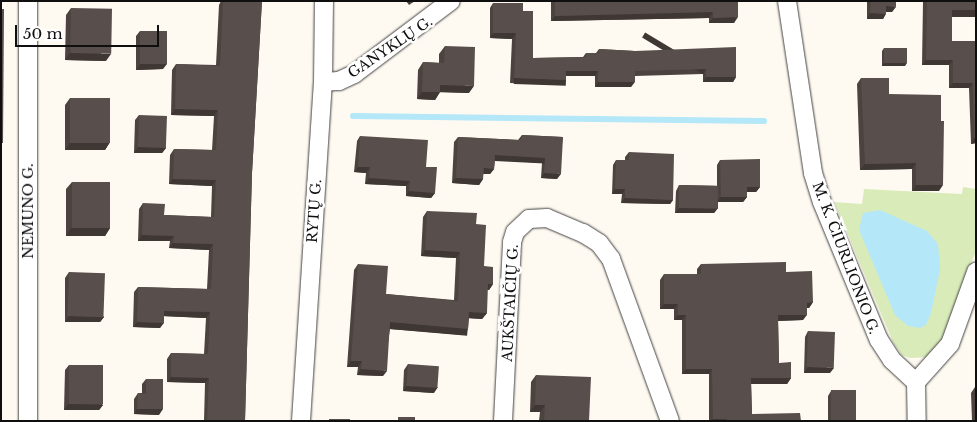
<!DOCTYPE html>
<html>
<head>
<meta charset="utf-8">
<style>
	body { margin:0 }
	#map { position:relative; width:977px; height:422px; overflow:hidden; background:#fffaf1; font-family:"Libre Baskerville",serif }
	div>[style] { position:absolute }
	.green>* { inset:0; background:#d9ebb9 }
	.water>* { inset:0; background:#b4e7f8 }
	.stream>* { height:5.5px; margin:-2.75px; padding:0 2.75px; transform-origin:2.75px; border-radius:2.75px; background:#b4e7f8 }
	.roads { filter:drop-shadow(0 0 1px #424242) drop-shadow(0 0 1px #424242) }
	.street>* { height:18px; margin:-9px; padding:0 9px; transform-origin:9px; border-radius:9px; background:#fff }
	.wall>* { inset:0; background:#4c4340 }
	.shaded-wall>* { inset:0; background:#3e3734; transform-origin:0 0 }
	.building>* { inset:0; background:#584e4b; transform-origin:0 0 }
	span { translate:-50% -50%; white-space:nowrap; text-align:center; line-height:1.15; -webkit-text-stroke:5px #fff; paint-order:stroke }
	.street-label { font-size:14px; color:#0f0f0f }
	.frame { position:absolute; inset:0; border:2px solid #0f0f0f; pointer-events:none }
	.scale { position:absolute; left:15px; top:25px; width:144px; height:22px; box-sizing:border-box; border:2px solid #0f0f0f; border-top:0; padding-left:6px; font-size:15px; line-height:18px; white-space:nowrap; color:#0f0f0f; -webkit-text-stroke:4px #fff; paint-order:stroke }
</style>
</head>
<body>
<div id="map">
	<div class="green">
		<div style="clip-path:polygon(963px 187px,976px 189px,976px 251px,939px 347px,930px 357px,910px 358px,902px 355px,894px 344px,834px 202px,862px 204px,864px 189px,962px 194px)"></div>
	</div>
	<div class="water">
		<div style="clip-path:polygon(880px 210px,927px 231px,938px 244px,940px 269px,931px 313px,926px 325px,920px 328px,908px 326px,895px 315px,859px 230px,863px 213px)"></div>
	</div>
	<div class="stream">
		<div style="left:353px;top:116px;width:411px;rotate:0.7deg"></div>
	</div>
	<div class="roads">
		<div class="street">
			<div style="left:28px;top:1px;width:420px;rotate:90deg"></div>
			<div style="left:787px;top:1px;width:174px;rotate:81.4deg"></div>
			<div style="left:813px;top:173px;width:30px;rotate:73deg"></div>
			<div style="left:822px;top:202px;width:149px;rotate:67.6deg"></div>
			<div style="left:879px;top:340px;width:24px;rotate:57deg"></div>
			<div style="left:892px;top:360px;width:33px;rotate:43deg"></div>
			<div style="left:916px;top:382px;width:39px;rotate:89deg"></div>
			<div style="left:323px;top:82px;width:16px;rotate:-4deg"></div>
			<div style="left:339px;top:81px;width:17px;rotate:-25deg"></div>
			<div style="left:354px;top:74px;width:121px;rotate:-37deg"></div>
			<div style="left:916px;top:382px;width:51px;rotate:-48.2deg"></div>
			<div style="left:950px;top:344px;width:77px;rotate:-70.1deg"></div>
			<div style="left:301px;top:421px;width:340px;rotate:-86.3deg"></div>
			<div style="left:323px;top:82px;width:81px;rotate:-89.3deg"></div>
			<div style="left:503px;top:421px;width:179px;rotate:-87.1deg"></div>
			<div style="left:512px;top:242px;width:10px;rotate:-73deg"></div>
			<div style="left:515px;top:232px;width:19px;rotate:-43deg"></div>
			<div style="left:529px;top:219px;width:18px;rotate:-3deg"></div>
			<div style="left:547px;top:218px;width:39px;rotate:23deg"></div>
			<div style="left:583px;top:233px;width:19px;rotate:32deg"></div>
			<div style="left:599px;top:243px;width:20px;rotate:53deg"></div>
			<div style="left:611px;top:259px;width:172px;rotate:70deg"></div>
		</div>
	</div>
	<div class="wall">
		<div style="clip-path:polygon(221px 1px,262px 1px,252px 173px,245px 421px,171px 421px,171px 420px,204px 421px,205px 383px,167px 382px,167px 359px,171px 353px,204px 354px,206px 318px,164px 316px,160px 328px,133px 327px,134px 292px,138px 287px,207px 289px,209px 250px,169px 248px,170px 241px,138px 241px,139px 209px,143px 203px,164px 215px,211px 217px,212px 186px,169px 184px,170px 155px,174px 149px,212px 150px,214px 116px,171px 115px,172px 70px,176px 64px,216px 65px,219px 5px)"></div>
		<div style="clip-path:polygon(406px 1px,415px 1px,409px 5px)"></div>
		<div style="clip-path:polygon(551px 1px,738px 1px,734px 23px,709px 23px,709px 18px,551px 21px)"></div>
		<div style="clip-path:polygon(867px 1px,896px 1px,892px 12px,886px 12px,883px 19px,867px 19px)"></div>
		<div style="clip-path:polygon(923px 1px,976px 1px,976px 16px,952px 16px,952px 41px,976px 41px,976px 143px,971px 144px,969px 88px,949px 88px,949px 65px,922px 65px)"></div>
		<div style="clip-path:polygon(493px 3px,523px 11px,533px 58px,583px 57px,586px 53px,596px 53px,599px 49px,635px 51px,736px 77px,733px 82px,703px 82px,703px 74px,635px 76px,631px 87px,595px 87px,595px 76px,566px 76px,566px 80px,562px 85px,510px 83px,512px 39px,490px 38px,490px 8px)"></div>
		<div style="clip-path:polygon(71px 8px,106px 61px,65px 60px,66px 15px)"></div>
		<div style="clip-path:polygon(140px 31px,163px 69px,136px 70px,136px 36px)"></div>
		<div style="clip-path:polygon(445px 46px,469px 93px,440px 92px,435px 100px,417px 99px,418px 70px,423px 62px,439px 63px,439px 54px)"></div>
		<div style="clip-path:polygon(884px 48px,905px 66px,882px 66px,882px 51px)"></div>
		<div style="clip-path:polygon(861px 78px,889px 94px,941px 121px,939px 191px,912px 191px,912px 169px,860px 170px,857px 84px)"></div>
		<div style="clip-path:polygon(70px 98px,110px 142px,105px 150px,65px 150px,65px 105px)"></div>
		<div style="clip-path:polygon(139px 115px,166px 148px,162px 153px,134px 153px,135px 120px)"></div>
		<div style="clip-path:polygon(522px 135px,563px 137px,557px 179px,541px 178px,542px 163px,495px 160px,494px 169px,490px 174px,483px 174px,483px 179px,479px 185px,452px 183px,454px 142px,458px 137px,518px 140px)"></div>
		<div style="clip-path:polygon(360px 136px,426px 167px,435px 193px,431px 198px,406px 196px,406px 186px,365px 184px,366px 173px,354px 172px,357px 141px)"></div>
		<div style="clip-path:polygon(629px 152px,673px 200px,670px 204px,621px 203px,622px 194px,612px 194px,613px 165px,616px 160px,625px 160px,625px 157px)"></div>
		<div style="clip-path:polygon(720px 160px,760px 187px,756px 192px,747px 192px,747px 197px,743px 202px,718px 202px,718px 208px,714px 213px,675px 213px,676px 191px,679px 185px,717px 186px,717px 165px)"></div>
		<div style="clip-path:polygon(72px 182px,110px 228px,105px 236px,66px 236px,66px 189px)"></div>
		<div style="clip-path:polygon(427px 211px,476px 224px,484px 266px,493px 284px,489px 290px,487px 290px,487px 313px,482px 319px,469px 318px,468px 329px,464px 335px,390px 329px,383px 376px,357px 375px,358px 367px,347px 367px,354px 270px,358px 264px,386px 294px,454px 300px,456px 258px,421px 256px,423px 217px)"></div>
		<div style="clip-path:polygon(701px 264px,786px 272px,813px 302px,809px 308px,807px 308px,803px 320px,778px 321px,779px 363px,791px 378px,787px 384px,751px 384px,752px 414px,801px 421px,709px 421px,709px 374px,682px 374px,682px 320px,674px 320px,674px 309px,660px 309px,660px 280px,664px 274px,697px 274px,697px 269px)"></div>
		<div style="clip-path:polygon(69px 272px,104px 317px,100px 322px,65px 322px,65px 278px)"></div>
		<div style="clip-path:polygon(808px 331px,830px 373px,804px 373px,805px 337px)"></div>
		<div style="clip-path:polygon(408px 364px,434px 393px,403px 391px,404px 370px)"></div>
		<div style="clip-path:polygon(69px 365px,103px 405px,99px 410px,64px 410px,65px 370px)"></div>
		<div style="clip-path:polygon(536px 375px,589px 421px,539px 421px,540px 412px,530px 412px,531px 382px)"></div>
		<div style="clip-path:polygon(146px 379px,159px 415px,134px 414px,134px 399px,138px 393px,142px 393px,142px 384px)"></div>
		<div style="clip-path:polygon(975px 387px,976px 387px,976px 421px,972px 421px,971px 393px)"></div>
		<div style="clip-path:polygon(831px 391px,856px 421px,828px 421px,828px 396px)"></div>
	</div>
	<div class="shaded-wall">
		<div style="clip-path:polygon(886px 6px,896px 7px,892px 12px,883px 12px)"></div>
		<div style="left:952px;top:10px;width:24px;height:7px"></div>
		<div style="clip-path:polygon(713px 12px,709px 18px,551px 21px,555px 16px)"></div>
		<div style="clip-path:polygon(870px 13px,886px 14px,883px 19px,867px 19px)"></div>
		<div style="clip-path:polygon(738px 17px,734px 23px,709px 23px,713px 18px)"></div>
		<div style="clip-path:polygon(493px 33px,516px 33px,512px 39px,490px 38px)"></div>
		<div style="clip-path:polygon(70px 53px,111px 54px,106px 61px,65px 60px)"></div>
		<div style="clip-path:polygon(926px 60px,953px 60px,949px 65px,922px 65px)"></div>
		<div style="clip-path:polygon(884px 63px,907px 63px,905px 66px,882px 66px)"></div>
		<div style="clip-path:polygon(140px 64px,167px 64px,163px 69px,136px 70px)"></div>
		<div style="left:706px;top:69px;width:6px;height:71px;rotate:121deg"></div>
		<div style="clip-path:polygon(566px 71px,598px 71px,595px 76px,563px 76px)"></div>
		<div style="clip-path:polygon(706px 77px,736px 77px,733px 82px,703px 82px)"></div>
		<div style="left:514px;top:78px;width:52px;height:6px;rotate:2deg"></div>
		<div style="clip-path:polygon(598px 82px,635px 82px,631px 87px,595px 87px)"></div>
		<div style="clip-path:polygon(953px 83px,973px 83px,969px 88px,949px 88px)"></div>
		<div style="clip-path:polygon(440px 85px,474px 86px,469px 93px,436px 92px,440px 92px,435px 100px,417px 99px,422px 92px)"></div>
		<div style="clip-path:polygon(175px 109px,218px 110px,214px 116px,171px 115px)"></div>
		<div style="clip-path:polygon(974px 138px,976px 138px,976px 143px,971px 144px)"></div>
		<div style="clip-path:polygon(110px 142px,105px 150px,65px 150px,70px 143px)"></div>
		<div style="clip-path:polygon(138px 147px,166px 148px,162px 153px,134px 153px)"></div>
		<div style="left:495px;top:155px;width:50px;height:6px;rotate:3deg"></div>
		<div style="clip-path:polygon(916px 163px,912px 169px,860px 170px,865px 164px)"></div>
		<div style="clip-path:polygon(358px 167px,370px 167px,366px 173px,354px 172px)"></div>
		<div style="clip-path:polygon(484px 168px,494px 169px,490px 174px,480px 174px)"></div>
		<div style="clip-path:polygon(544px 173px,561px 174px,557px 179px,541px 178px)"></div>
		<div style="clip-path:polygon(369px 178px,410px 181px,406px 186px,365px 184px)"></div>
		<div style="clip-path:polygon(456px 178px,483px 179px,479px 185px,452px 183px)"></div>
		<div style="clip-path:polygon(173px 179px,216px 180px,212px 186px,169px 184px)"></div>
		<div style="clip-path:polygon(916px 185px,943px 185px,939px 191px,912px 191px)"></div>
		<div style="clip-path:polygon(747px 187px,760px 187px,756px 192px,743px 192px)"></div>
		<div style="clip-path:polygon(615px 189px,625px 189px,622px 194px,612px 194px)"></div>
		<div style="clip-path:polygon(409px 191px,435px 193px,431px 198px,406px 196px)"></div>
		<div style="clip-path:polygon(721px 197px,747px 197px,743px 202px,717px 202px)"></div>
		<div style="clip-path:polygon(625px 198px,673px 200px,670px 204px,621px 203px)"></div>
		<div style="clip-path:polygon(679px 208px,718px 208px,714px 213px,675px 213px)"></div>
		<div style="clip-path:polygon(71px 228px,110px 228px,105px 236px,66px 236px)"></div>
		<div style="clip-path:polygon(142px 235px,174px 236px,170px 241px,138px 241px)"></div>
		<div style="clip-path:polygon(173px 243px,213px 244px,209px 250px,169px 248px)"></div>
		<div style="clip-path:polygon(425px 250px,460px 252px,456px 258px,421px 256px)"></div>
		<div style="clip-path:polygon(488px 284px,493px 284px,489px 290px,484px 290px)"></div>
		<div style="clip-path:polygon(813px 302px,809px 308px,803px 308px,807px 303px)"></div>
		<div style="clip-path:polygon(664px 304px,678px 304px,674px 309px,660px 309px)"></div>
		<div style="clip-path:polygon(164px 311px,210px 312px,206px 318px,160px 316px)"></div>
		<div style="clip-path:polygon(469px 312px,487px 313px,482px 319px,465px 318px)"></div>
		<div style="clip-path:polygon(678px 315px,686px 315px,682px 320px,674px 320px)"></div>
		<div style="clip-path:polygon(778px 315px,807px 315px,803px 320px,774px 321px)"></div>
		<div style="clip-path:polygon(69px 316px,104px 317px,100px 322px,65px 322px)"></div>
		<div style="clip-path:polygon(137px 322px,164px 323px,160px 328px,133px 327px)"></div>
		<div style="left:390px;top:322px;width:78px;height:7px;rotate:5deg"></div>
		<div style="clip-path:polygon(351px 361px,362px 361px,358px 367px,347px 367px)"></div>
		<div style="clip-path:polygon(808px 367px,834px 368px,830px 373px,804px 373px)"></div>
		<div style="clip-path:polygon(361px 369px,387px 371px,383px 376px,357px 375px)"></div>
		<div style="clip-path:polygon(686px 369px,712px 369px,709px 374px,682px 374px)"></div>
		<div style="clip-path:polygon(171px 377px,209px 378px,205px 383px,167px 382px)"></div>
		<div style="clip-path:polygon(751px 378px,791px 378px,787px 384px,747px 384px)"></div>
		<div style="clip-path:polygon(406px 386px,438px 387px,434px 393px,403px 391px)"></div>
		<div style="clip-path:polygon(68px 404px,103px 405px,99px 410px,64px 410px)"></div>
		<div style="clip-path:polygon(535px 405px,545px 405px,540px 412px,530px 412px)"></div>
		<div style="clip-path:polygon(137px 409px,163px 409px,159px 415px,134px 414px)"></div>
		<div style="clip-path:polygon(713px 419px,727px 419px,725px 421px,712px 421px)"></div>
	</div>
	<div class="building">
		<div style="clip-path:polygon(223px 1px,262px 1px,252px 173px,245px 421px,171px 421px,171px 420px,207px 421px,209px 378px,171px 377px,171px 353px,208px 354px,210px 312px,164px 311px,164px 323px,137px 322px,138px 287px,211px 289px,213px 244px,173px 243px,174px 236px,142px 235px,143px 203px,165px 204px,164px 215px,214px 217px,216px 180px,173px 179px,174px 149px,216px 150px,218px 110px,175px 109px,176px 64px,220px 66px)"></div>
		<div style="clip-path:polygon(555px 1px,738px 1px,738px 17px,713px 18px,713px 12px,555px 16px)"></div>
		<div style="clip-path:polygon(871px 1px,896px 1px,896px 7px,886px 6px,886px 14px,870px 13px)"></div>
		<div style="clip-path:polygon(927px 1px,976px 1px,976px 10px,952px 10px,952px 41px,976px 41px,976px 138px,974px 138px,973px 83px,953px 83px,953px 60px,926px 60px)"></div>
		<div style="clip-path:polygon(493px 3px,523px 3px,523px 11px,533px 11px,533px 58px,586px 57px,586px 53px,599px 53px,599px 49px,635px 51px,736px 47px,736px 77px,706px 77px,706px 69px,635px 71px,635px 82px,598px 82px,598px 71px,566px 71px,566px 80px,514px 78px,516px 33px,493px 33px)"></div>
		<div style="left:71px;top:8px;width:41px;height:45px;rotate:1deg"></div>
		<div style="clip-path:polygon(1px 9px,4px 9px,3px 143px,1px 143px)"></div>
		<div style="left:140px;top:31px;width:27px;height:33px"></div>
		<div style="clip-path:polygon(445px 46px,475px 47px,474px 86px,440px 85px,440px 92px,422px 92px,423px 62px,444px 63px)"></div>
		<div style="left:884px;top:48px;width:23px;height:15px"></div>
		<div style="clip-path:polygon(861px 78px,889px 78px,889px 94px,941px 95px,941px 121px,944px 121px,943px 185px,916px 185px,916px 163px,865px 164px)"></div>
		<div style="left:70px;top:98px;width:40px;height:45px"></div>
		<div style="left:139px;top:115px;width:28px;height:32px;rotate:2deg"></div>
		<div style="clip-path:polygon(522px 135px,563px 137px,561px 174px,544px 173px,545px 158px,495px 155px,494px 169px,484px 168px,483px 179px,456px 178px,458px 137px,521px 140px)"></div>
		<div style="clip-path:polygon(360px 136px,428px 140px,426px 167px,437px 167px,435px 193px,409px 191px,410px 181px,369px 178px,370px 167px,358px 167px)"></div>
		<div style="clip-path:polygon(629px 152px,674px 154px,673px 200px,625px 198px,625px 189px,615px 189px,616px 160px,629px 160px)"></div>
		<div style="clip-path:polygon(760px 159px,760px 187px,747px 187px,747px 197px,721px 197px,720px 160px)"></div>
		<div style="left:72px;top:182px;width:38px;height:46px"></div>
		<div style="left:679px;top:185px;width:39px;height:23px;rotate:1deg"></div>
		<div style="clip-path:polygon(427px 211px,477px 213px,476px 224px,486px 225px,484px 266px,493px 267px,493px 284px,488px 284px,487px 313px,469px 312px,468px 329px,390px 322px,387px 371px,361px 369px,362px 361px,351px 361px,358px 264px,388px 266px,386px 294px,458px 301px,460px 252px,425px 250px)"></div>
		<div style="clip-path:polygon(786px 262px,786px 272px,812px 271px,813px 302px,807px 303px,807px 315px,778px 315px,779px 363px,791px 362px,791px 378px,751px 378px,752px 414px,800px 413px,801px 421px,727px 421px,727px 419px,713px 419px,712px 369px,686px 369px,686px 315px,678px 315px,678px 304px,664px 304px,664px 274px,701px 274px,701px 264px)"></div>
		<div style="left:69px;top:272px;width:36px;height:44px;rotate:2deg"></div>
		<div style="left:808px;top:331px;width:27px;height:36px;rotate:2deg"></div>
		<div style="left:408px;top:364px;width:31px;height:22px;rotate:4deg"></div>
		<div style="left:69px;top:365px;width:34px;height:39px"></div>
		<div style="clip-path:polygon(536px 375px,591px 377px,589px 421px,544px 421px,545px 405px,535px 405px)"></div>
		<div style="clip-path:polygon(146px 379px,163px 379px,163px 409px,137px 409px,138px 393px,146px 394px)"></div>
		<div style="clip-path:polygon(975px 387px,976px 387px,976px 409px)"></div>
		<div style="left:856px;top:390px;width:31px;height:25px;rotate:90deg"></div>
		<div style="left:398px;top:417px;width:17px;height:4px"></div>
		<div style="left:329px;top:419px;width:21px;height:2px"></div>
	</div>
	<div class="street-label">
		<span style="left:390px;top:47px;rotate:-34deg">GANYKLŲ G.</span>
		<span style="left:28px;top:211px;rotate:-90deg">NEMUNO G.</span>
		<span style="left:314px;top:211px;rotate:-86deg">RYTŲ G.</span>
		<span style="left:846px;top:258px;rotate:69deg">M. K. ČIURLIONIO G.</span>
		<span style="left:510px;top:303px;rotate:-87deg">AUKŠTAIČIŲ G.</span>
	</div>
	<div class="frame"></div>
	<div class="scale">50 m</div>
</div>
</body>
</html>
